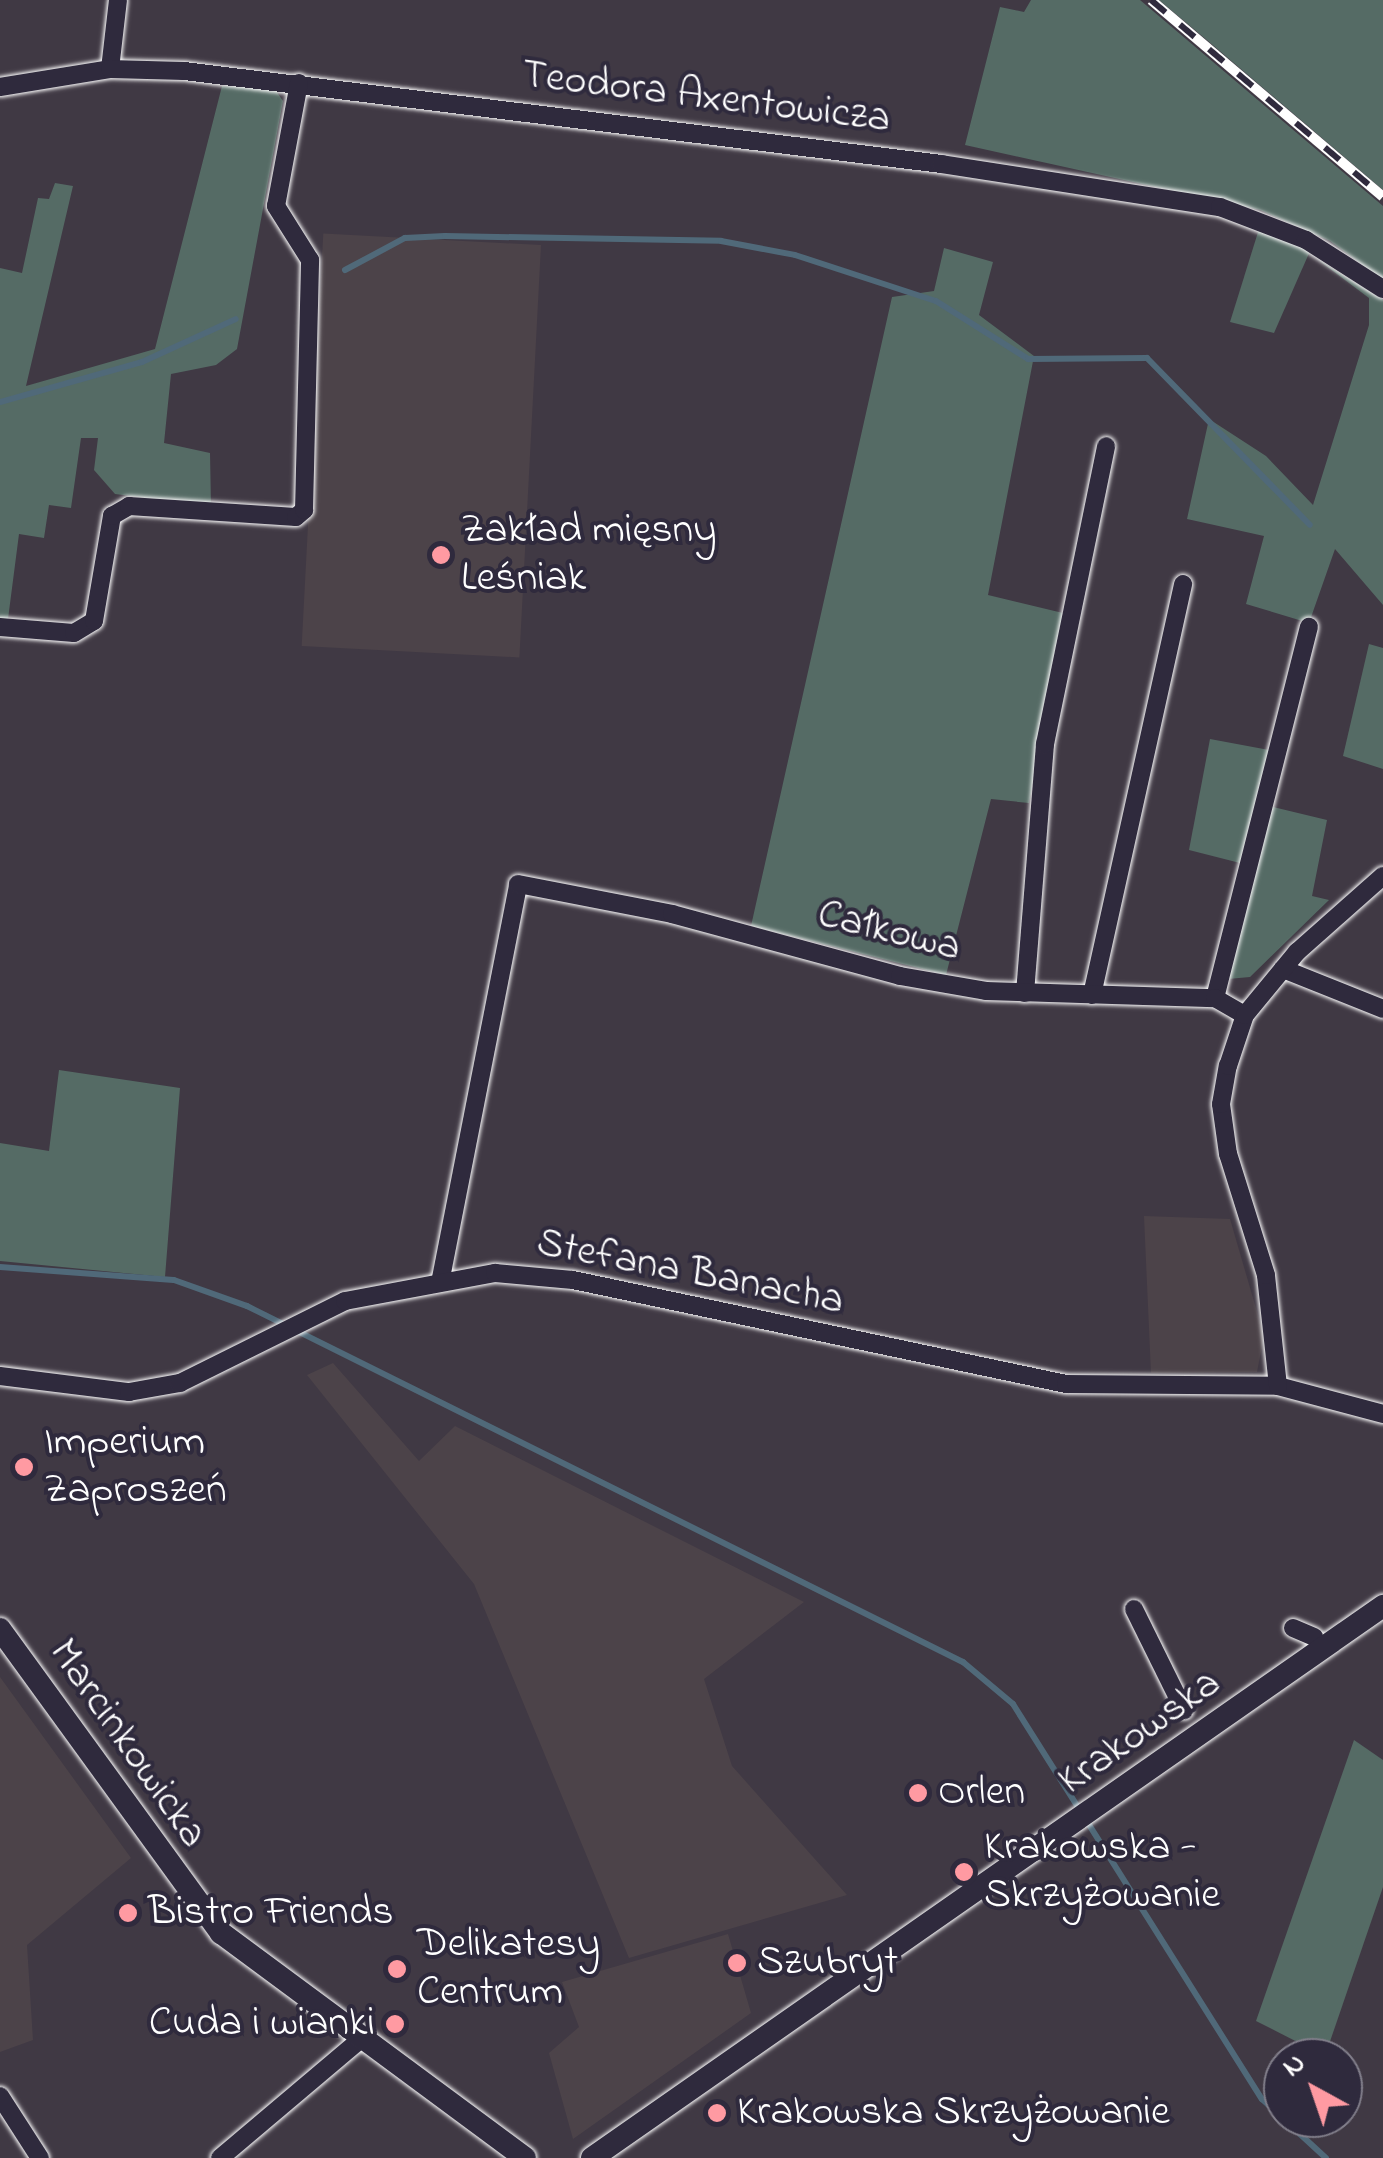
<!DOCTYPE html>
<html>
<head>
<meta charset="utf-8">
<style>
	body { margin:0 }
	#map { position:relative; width:1383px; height:2158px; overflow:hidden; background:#403944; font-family:"Indie Flower",sans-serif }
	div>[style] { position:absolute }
	.built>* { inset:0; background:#4c4349; transform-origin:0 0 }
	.green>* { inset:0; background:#556b65 }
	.stream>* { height:6px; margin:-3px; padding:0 3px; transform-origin:3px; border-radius:3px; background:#506979 }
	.roads { filter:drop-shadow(0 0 2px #fff) drop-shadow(0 0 2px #fff) }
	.street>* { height:18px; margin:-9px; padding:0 9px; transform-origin:9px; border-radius:9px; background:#2f2a3d }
	.secondary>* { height:22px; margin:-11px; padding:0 11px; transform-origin:11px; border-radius:11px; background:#2f2a3d }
	.rail>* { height:10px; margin-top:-5px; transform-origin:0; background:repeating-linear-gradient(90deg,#2f2a3d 0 19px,#fff 0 38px); box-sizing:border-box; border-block:2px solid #fff }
	.dots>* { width:28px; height:28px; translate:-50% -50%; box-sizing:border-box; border:5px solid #2f2a3d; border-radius:50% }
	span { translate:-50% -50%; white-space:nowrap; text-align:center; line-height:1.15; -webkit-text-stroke:8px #2f2a3d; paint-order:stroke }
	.street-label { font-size:42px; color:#fff }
	.poi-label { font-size:42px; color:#fff }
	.left { translate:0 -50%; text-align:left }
	.right { translate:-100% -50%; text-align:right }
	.north { position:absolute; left:1263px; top:2038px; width:100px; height:100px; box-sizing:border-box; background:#2f2a3d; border:2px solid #827f8b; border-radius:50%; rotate:320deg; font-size:28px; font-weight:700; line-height:40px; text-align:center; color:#fff }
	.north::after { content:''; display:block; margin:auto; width:35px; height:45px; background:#ff9aa2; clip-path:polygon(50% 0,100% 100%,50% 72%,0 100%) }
</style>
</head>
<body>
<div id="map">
	<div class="built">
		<div style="left:541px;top:245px;width:413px;height:218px;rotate:93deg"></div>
		<div style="clip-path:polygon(1144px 1216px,1230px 1219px,1264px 1336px,1257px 1372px,1151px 1373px)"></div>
		<div style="clip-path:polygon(333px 1363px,419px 1461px,455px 1426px,804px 1602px,704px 1679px,732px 1766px,847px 1895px,629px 1958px,474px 1584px,307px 1375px)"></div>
		<div style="clip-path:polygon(0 1677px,131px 1858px,27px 1945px,33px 2040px,0 2052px)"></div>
		<div style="clip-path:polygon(728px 1934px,751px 2013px,573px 2139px,549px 2053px,579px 2027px,562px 1982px)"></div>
	</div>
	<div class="green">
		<div style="clip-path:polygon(1031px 0,1140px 0,1383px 206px,1383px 280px,1330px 241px,1260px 210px,965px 145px,1000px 7px,1024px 12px)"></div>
		<div style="clip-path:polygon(1159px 0,1383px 0,1383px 190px,1208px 41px)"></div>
		<div style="clip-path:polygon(222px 86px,274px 88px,283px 101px,237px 349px,216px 365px,171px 374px,164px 443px,210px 453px,211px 506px,115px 494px,94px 470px,98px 438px,81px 438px,71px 508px,49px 505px,44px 538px,19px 534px,8px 619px,0 619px,0 268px,22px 273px,38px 198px,49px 199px,55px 183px,73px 186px,26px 386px,155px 349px)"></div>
		<div style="clip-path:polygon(1259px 229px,1310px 251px,1274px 333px,1230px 322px)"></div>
		<div style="clip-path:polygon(944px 248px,993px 262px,979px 315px,1034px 356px,988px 595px,1067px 614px,1029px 803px,991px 799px,946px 975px,751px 926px,892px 297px,934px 291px)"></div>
		<div style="clip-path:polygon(1317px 259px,1383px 300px,1383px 605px,1335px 549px,1309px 623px,1246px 604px,1264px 536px,1187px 519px,1209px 419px,1266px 456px,1313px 505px,1369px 325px,1369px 298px)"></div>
		<div style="clip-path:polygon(1369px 644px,1383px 648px,1383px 769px,1343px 756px)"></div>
		<div style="clip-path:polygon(1210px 739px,1269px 750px,1240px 863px,1189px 850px)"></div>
		<div style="clip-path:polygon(1269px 806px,1327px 820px,1312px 896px,1329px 900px,1250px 977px,1228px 979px)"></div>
		<div style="clip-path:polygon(59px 1070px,180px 1088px,165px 1277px,0 1261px,0 1143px,49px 1151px)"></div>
		<div style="clip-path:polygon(1354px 1740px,1383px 1760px,1383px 1887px,1325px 2056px,1256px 2021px)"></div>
	</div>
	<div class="stream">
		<div style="left:345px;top:270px;width:68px;rotate:-28.1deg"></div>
		<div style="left:405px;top:238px;width:40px;rotate:-2.9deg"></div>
		<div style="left:445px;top:236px;width:276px;rotate:1deg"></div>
		<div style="left:721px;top:241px;width:75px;rotate:10.7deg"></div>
		<div style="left:795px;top:255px;width:148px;rotate:18.1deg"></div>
		<div style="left:936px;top:301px;width:109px;rotate:32.2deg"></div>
		<div style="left:1028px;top:359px;width:119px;rotate:-0.5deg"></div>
		<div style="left:1147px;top:358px;width:233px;rotate:45.7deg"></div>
		<div style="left:0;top:402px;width:148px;rotate:-15.7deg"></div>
		<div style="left:142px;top:362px;width:103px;rotate:-24.6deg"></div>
		<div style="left:0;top:1267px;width:174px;rotate:4.3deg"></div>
		<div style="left:174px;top:1280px;width:77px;rotate:19.6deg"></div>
		<div style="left:247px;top:1306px;width:800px;rotate:26.44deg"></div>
		<div style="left:963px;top:1662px;width:65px;rotate:40deg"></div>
		<div style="left:1013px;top:1704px;width:467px;rotate:57.8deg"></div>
		<div style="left:1262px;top:2099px;width:87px;rotate:42.7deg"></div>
	</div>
	<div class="roads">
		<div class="street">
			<div style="left:110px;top:69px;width:69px;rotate:-83.4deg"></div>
			<div style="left:0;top:87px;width:111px;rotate:-9.3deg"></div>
			<div style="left:110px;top:69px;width:74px;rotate:1.5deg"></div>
			<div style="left:184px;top:71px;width:763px;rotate:7deg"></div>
			<div style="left:941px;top:164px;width:282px;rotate:8.8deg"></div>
			<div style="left:1220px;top:207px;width:92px;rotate:21deg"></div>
			<div style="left:1306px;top:240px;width:91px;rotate:32.5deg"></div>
			<div style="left:0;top:627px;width:74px;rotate:4.6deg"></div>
			<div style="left:74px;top:633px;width:23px;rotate:-31deg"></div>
			<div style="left:94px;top:621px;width:107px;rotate:-80.3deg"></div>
			<div style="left:112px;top:516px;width:20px;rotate:-30deg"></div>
			<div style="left:129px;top:506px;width:167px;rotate:3.8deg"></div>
			<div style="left:296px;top:517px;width:11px;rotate:-41deg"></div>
			<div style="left:304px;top:510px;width:250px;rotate:-88.6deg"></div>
			<div style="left:310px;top:260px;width:64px;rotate:-122.2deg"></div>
			<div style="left:276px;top:206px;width:125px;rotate:-79.4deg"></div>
			<div style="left:1283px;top:969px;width:108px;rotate:21.8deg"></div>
			<div style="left:1025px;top:993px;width:250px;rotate:-85.4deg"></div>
			<div style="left:1045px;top:744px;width:304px;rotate:-78.4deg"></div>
			<div style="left:1092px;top:995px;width:421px;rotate:-77.5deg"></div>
			<div style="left:1215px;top:998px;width:383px;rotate:-75.8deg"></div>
			<div style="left:441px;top:1278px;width:401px;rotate:-78.9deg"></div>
			<div style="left:518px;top:884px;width:157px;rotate:11deg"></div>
			<div style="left:672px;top:914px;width:236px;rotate:15.2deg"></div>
			<div style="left:900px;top:976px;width:87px;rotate:9.9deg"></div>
			<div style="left:986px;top:991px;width:229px;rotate:1.8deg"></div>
			<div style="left:1215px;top:998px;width:34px;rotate:30deg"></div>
			<div style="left:0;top:1376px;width:130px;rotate:7.1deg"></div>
			<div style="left:129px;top:1392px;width:52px;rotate:-10deg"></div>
			<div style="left:180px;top:1383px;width:184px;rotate:-26.4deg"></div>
			<div style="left:345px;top:1301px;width:153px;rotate:-10.6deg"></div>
			<div style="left:495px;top:1273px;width:78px;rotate:5.1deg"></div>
			<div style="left:573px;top:1280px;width:504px;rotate:11.91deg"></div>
			<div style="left:1066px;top:1384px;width:212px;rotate:0.5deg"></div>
			<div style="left:1278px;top:1386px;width:109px;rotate:14.9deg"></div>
			<div style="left:1278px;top:1386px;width:112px;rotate:-96.2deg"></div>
			<div style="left:1266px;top:1275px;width:127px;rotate:-107.4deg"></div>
			<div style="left:1228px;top:1154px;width:50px;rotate:-98deg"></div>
			<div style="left:1221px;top:1104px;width:39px;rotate:-80deg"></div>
			<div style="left:1228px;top:1066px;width:54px;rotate:-71.6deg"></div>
			<div style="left:1245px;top:1015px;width:82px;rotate:-50.5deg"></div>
			<div style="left:1297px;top:952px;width:115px;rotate:-41.5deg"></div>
			<div style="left:1134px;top:1609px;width:113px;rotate:63.7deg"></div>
			<div style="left:1293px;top:1628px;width:23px;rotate:23deg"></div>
			<div style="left:0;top:2096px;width:74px;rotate:57.2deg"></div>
			<div style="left:220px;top:2158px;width:185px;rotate:-40.2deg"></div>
		</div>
		<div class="secondary">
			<div style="left:0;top:1629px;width:376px;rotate:54deg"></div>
			<div style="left:221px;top:1933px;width:378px;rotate:36.5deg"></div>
			<div style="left:592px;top:2158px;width:965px;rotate:-34.91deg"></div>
		</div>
	</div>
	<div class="rail">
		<div style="left:1151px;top:0;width:304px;rotate:40.3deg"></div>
	</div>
	<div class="dots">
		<div style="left:441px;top:555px;background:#ff9aa2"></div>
		<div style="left:24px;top:1467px;background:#ff9aa2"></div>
		<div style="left:918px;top:1793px;background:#ff9aa2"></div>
		<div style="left:964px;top:1872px;background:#ff9aa2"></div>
		<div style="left:128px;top:1913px;background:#ff9aa2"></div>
		<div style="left:737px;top:1963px;background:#ff9aa2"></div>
		<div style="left:397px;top:1969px;background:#ff9aa2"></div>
		<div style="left:395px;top:2024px;background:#ff9aa2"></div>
		<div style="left:717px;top:2113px;background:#ff9aa2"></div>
	</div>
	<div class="street-label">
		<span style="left:706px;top:98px;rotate:7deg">Teodora Axentowicza</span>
		<span style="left:889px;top:932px;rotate:14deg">Całkowa</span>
		<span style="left:690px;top:1273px;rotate:11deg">Stefana Banacha</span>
		<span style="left:1140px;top:1733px;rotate:-35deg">Krakowska</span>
		<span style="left:127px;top:1744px;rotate:55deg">Marcinkowicka</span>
	</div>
	<div class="poi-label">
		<span class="left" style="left:461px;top:555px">Zakład mięsny<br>Leśniak</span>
		<span class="left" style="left:44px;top:1467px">Imperium<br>Zaproszeń</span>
		<span class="left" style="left:938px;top:1793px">Orlen</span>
		<span class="left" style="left:984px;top:1872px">Krakowska -<br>Skrzyżowanie</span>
		<span class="left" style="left:148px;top:1913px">Bistro Friends</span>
		<span class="left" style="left:417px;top:1969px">Delikatesy<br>Centrum</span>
		<span class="left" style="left:757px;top:1963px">Szubryt</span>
		<span class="right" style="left:375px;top:2024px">Cuda i wianki</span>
		<span class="left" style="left:737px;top:2113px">Krakowska Skrzyżowanie</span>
	</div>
	<div class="north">N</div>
</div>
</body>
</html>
